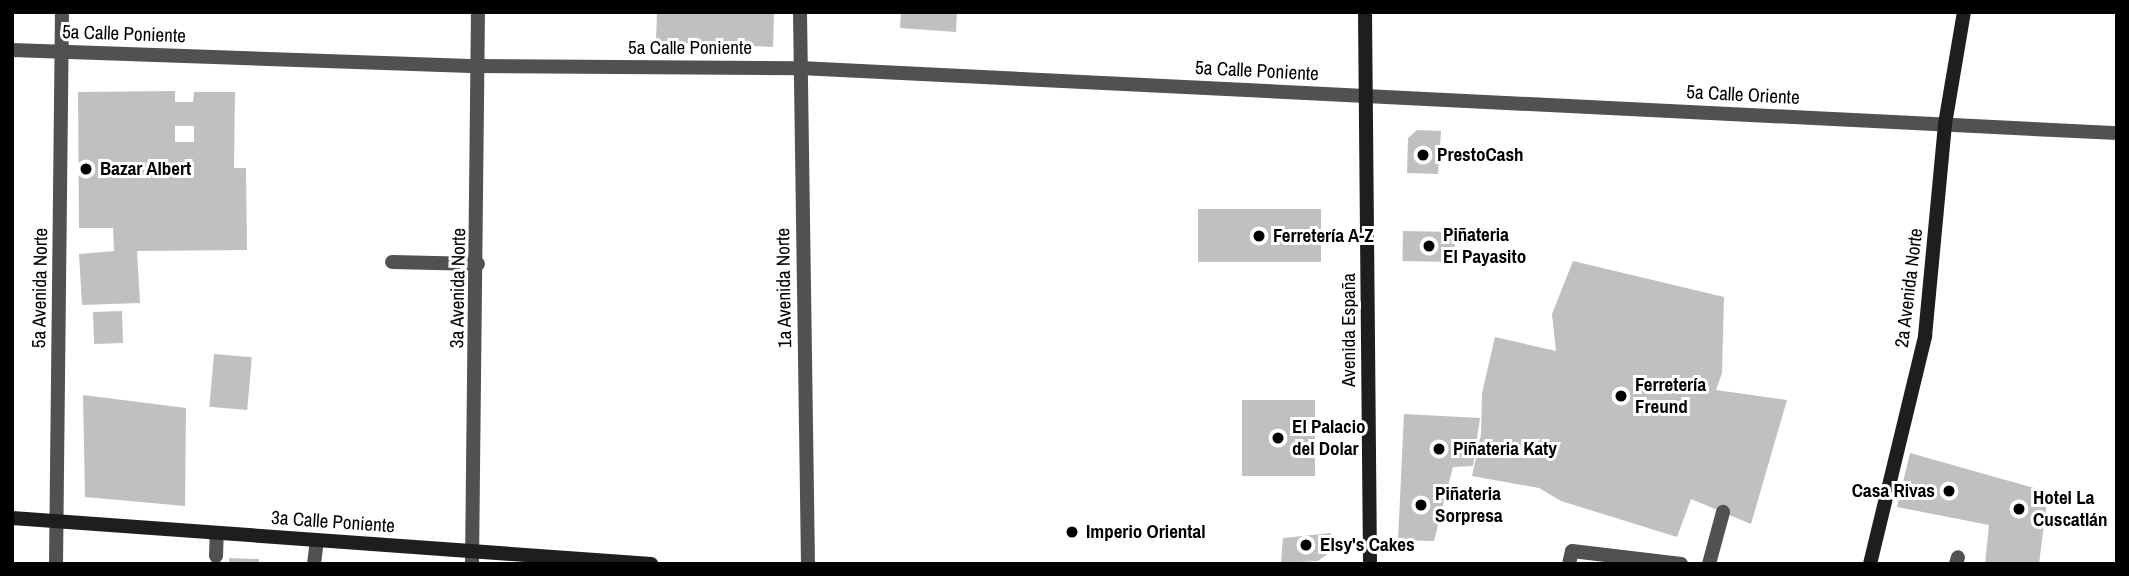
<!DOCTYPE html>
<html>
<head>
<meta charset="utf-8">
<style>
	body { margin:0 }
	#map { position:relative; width:2129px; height:576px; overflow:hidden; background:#fff; font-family:"Archivo Narrow",sans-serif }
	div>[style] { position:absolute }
	.building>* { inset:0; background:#c0c0c0; transform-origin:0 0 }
	.lane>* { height:14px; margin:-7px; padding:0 7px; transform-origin:7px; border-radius:7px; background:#515151 }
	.street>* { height:14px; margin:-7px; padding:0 7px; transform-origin:7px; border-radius:7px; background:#515151 }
	.secondary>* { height:14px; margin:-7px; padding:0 7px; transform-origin:7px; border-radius:7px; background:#1e1e1e }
	.dots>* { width:19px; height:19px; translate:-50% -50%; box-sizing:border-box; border:4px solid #fff; border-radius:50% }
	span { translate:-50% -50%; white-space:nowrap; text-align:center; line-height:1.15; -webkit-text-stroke:6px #fff; paint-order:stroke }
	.street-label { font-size:19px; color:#000 }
	.poi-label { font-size:19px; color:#000; font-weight:700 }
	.left { translate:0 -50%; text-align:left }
	.right { translate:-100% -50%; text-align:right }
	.frame { position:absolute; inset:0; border:14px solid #000; pointer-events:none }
</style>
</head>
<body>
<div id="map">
	<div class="building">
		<div style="clip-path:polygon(657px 12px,774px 12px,773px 47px,656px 42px)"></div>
		<div style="clip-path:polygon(901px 12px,957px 12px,956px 32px,900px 28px)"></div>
		<div style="clip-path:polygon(evenodd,175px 91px,175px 102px,193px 102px,194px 92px,235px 92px,234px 168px,246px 168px,247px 250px,137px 251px,140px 303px,82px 305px,79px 254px,114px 251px,113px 228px,79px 228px,78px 92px,175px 91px,175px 126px,194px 126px,194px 142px,175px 142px,175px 126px)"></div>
		<div style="clip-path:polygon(1417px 130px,1441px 131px,1438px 174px,1407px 173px,1408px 138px)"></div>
		<div style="left:1198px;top:209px;width:123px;height:53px"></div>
		<div style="left:1403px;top:231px;width:52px;height:30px;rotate:1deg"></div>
		<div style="clip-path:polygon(1573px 261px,1724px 297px,1722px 373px,1716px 390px,1787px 400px,1751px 524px,1691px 499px,1677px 537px,1561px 501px,1539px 488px,1472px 476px,1481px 434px,1482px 393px,1495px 337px,1556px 351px,1552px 314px)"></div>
		<div style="left:122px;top:311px;width:32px;height:29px;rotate:88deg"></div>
		<div style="left:214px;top:354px;width:38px;height:53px;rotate:5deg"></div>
		<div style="clip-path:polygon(83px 395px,186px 408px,185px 506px,85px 497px)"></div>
		<div style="left:1242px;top:400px;width:73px;height:76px"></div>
		<div style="clip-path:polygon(1404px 414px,1480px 418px,1473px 466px,1453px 467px,1434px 541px,1398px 540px)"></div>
		<div style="clip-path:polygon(1910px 453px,2048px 492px,2039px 564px,1985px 564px,1989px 525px,1897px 507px)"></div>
		<div style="clip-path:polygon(1331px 533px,1329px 553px,1318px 561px,1281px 563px,1283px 538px)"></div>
		<div style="clip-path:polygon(229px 558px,259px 559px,259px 564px,229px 564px)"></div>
	</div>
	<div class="lane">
		<div style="left:392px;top:262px;width:86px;rotate:1.3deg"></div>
		<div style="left:216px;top:556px;width:23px;rotate:-88deg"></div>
		<div style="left:314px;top:564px;width:24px;rotate:-83deg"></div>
		<div style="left:1569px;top:564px;width:13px;rotate:-77deg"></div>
		<div style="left:1572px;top:551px;width:110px;rotate:6.8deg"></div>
		<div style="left:1709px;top:564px;width:54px;rotate:-74.9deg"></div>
		<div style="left:1956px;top:564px;width:7px;rotate:-74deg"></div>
	</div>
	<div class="street">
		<div style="left:800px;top:12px;width:552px;rotate:89.17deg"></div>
		<div style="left:12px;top:50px;width:466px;rotate:2deg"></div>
		<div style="left:478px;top:66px;width:322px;rotate:0.4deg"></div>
		<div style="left:800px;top:68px;width:1319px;rotate:2.83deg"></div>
		<div style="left:56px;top:564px;width:552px;rotate:-89.38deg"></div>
		<div style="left:472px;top:564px;width:552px;rotate:-89.38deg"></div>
	</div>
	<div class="secondary">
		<div style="left:1365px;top:12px;width:552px;rotate:89.48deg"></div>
		<div style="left:12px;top:518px;width:641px;rotate:4.12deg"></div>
		<div style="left:1870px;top:564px;width:235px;rotate:-76.4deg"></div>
		<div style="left:1925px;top:336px;width:213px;rotate:-84.6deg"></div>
		<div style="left:1945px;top:124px;width:114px;rotate:-80.4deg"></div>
	</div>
	<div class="dots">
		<div style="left:1423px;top:155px;background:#000"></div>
		<div style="left:86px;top:169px;background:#000"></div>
		<div style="left:1259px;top:236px;background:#000"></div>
		<div style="left:1429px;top:246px;background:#000"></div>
		<div style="left:1621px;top:396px;background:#000"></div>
		<div style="left:1278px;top:438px;background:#000"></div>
		<div style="left:1439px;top:449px;background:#000"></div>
		<div style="left:1949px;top:491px;background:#000"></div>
		<div style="left:1421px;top:505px;background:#000"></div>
		<div style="left:2019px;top:509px;background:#000"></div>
		<div style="left:1072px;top:532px;background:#000"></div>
		<div style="left:1306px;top:545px;background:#000"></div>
	</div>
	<div class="street-label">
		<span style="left:124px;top:34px;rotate:2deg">5a Calle Poniente</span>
		<span style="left:690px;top:48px">5a Calle Poniente</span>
		<span style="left:1257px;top:71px;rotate:3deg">5a Calle Poniente</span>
		<span style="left:1743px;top:95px;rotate:3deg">5a Calle Oriente</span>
		<span style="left:40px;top:288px;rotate:-89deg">5a Avenida Norte</span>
		<span style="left:458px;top:288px;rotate:-89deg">3a Avenida Norte</span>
		<span style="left:784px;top:288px;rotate:-91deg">1a Avenida Norte</span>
		<span style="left:1909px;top:288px;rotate:-83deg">2a Avenida Norte</span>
		<span style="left:1349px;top:330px;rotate:-90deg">Avenida España</span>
		<span style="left:333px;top:522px;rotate:4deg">3a Calle Poniente</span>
	</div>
	<div class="poi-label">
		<span class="left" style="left:1437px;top:155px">PrestoCash</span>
		<span class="left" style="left:100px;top:169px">Bazar Albert</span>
		<span class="left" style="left:1443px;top:246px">Piñateria<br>El Payasito</span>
		<span class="left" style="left:1273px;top:236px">Ferretería A-Z</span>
		<span class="left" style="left:1635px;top:396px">Ferretería<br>Freund</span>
		<span class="left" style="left:1292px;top:438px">El Palacio<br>del Dolar</span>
		<span class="left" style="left:1453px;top:449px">Piñateria Katy</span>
		<span class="right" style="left:1935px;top:491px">Casa Rivas</span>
		<span class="left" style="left:1435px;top:505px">Piñateria<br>Sorpresa</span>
		<span class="left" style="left:2033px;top:509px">Hotel La<br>Cuscatlán</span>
		<span class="left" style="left:1086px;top:532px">Imperio Oriental</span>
		<span class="left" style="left:1320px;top:545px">Elsy's Cakes</span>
	</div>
	<div class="frame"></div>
</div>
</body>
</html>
